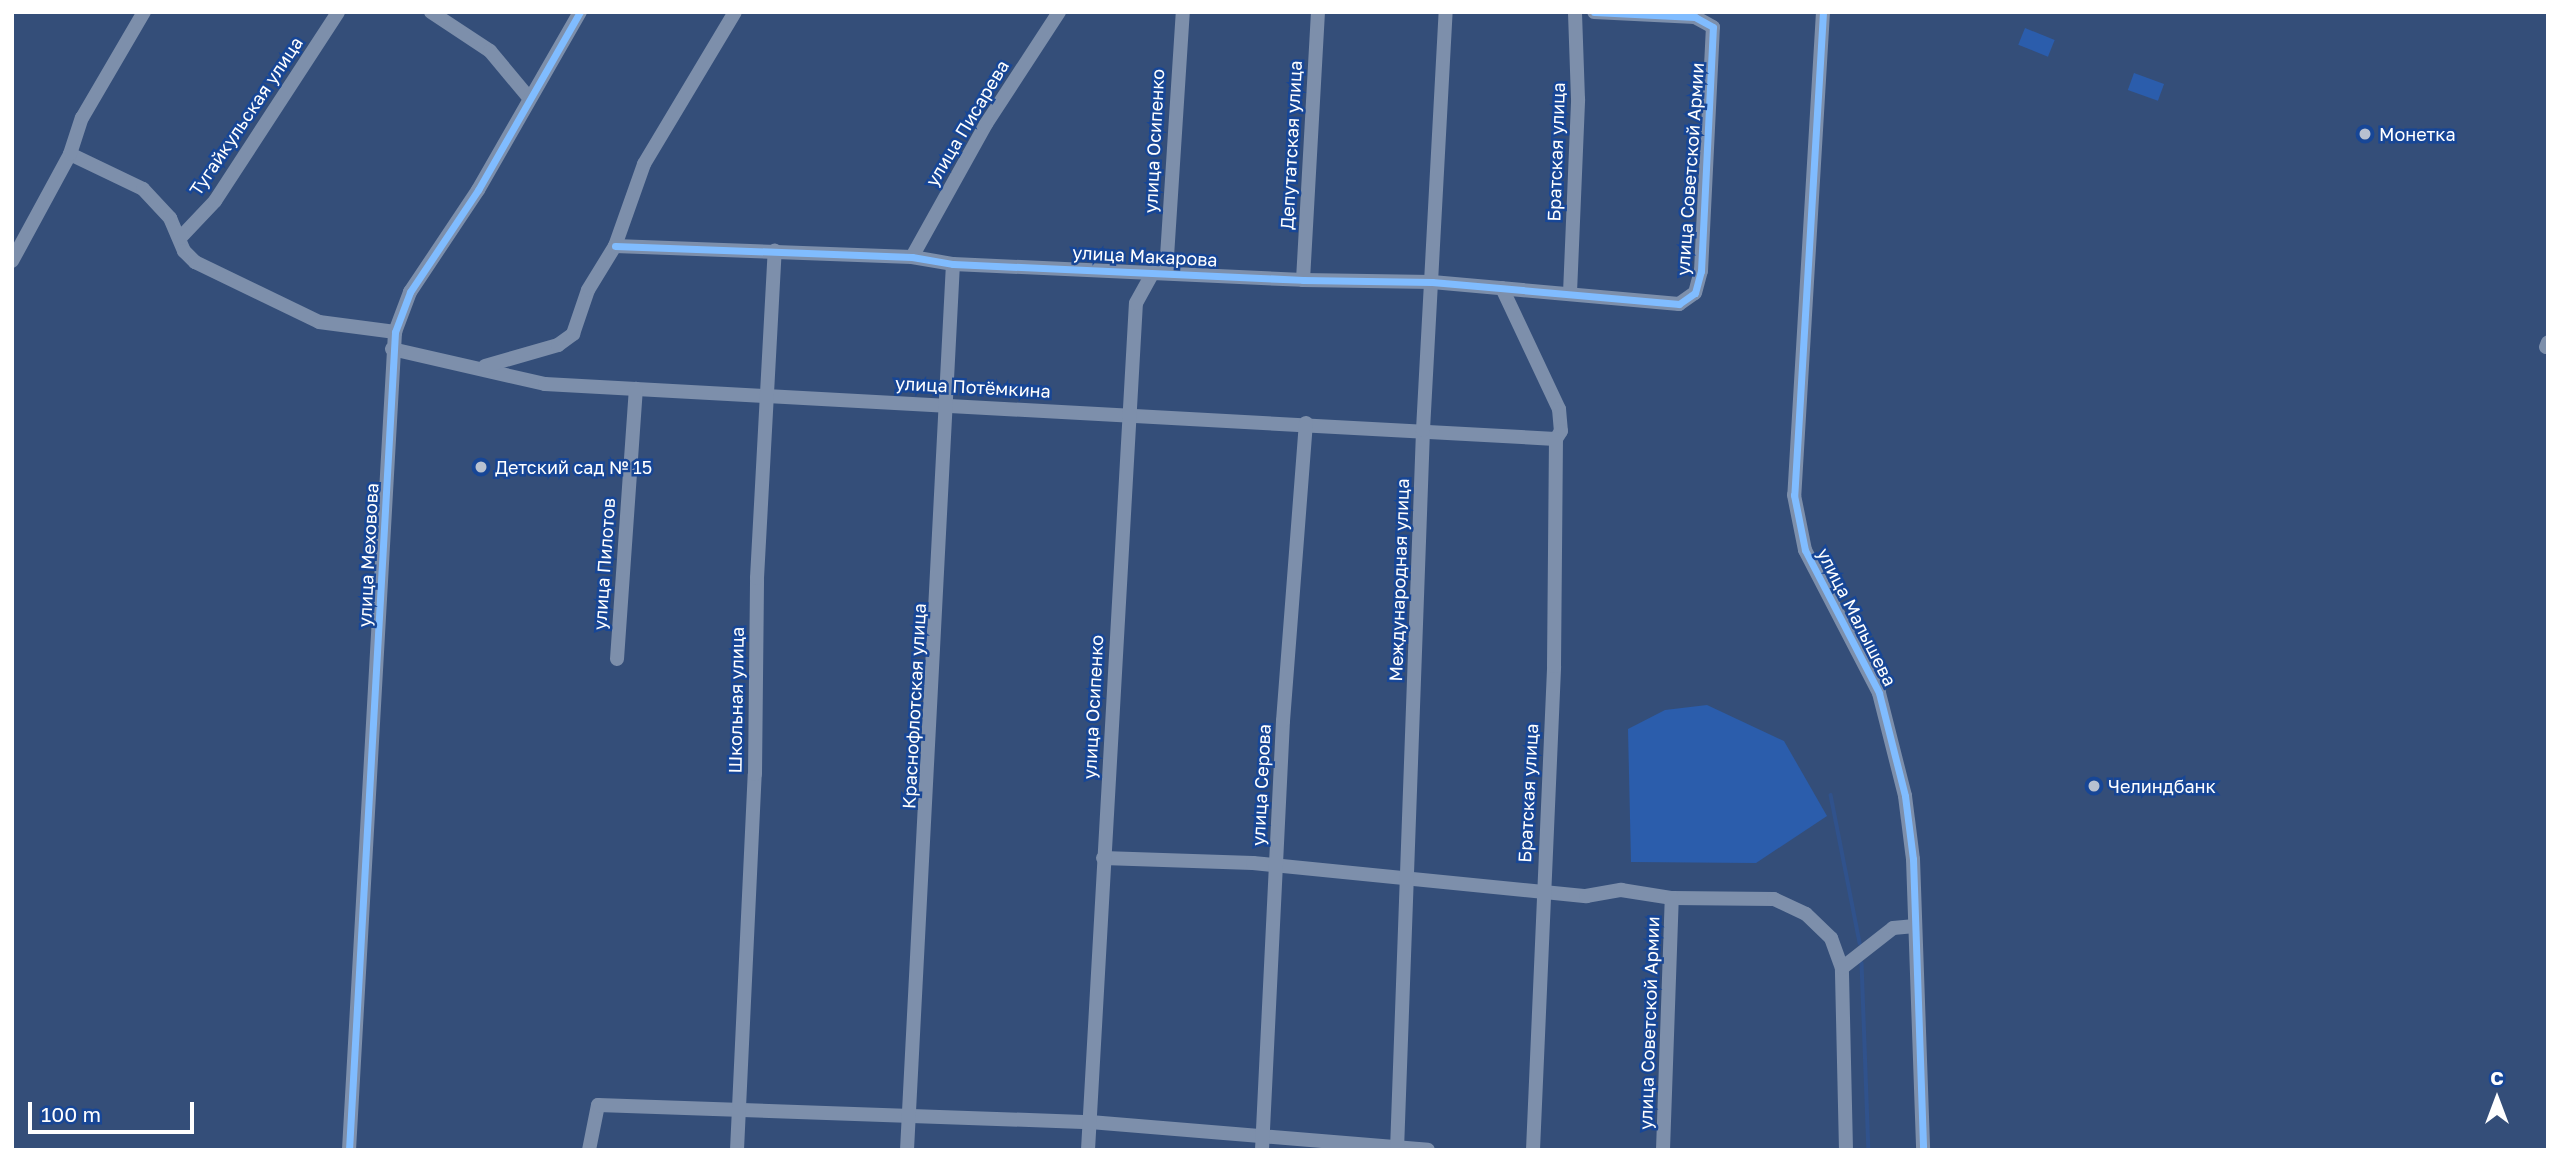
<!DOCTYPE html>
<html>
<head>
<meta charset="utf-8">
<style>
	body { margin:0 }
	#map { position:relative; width:2560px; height:1162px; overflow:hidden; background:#344e79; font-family:"Golos Text",sans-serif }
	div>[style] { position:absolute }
	.green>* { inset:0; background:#2b5dac; transform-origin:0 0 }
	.stream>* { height:3.5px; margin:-1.75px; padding:0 1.75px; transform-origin:1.75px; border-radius:1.75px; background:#30528c }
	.minor>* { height:14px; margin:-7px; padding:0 7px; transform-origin:7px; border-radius:7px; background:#7d8fab }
	.cycleway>* { height:7px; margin:-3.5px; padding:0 3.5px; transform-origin:3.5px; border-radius:3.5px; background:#80bcff }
	.dots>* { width:19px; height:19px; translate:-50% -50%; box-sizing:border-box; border:4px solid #174696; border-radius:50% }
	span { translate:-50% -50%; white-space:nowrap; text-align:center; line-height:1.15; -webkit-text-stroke:5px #174696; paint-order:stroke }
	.street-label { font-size:18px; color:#fff }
	.poi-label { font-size:18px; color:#fff }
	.left { translate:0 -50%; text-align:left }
	.frame { position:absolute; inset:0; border:14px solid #fff; pointer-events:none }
	.north { position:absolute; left:2462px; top:1064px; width:70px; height:70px; -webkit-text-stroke:5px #174696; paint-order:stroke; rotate:0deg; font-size:19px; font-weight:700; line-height:28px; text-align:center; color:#fff }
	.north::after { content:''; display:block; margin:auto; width:24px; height:32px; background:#fff; clip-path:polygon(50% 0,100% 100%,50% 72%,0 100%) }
	.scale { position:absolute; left:28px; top:1102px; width:166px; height:32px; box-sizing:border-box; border:4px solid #fff; border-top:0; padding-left:9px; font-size:21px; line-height:24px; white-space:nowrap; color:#fff; -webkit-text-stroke:5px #174696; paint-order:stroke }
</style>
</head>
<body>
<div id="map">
	<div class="green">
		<div style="left:2025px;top:28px;width:32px;height:18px;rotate:22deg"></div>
		<div style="left:2134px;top:73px;width:32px;height:18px;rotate:20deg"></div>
		<div style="clip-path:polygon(1707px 705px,1784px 741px,1827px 816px,1756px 863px,1631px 862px,1628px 729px,1665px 710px)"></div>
	</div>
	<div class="stream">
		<div style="left:1831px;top:795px;width:151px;rotate:78.9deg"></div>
		<div style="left:1862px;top:963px;width:187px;rotate:87.9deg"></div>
	</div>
	<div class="minor">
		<div style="left:431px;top:12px;width:71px;rotate:33.5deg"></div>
		<div style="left:490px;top:51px;width:62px;rotate:50.2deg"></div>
		<div style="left:1823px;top:12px;width:484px;rotate:93.4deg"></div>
		<div style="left:1794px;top:495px;width:56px;rotate:78.7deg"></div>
		<div style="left:1805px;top:550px;width:161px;rotate:62.6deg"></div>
		<div style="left:1879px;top:693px;width:106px;rotate:75.8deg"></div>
		<div style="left:1905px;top:796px;width:64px;rotate:82.8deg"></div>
		<div style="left:1913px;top:859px;width:291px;rotate:88deg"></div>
		<div style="left:70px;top:154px;width:81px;rotate:25.6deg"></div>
		<div style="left:143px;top:189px;width:40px;rotate:47deg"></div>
		<div style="left:170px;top:218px;width:36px;rotate:67deg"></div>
		<div style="left:184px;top:251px;width:16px;rotate:45deg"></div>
		<div style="left:195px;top:262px;width:138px;rotate:25.8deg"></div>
		<div style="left:319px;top:322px;width:77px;rotate:7.5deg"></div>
		<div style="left:180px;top:238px;width:51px;rotate:-46.6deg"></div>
		<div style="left:215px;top:201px;width:225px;rotate:-56.9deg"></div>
		<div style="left:615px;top:246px;width:297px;rotate:2.1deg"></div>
		<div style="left:912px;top:257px;width:42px;rotate:9.7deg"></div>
		<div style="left:953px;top:264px;width:350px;rotate:2.6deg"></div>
		<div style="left:1303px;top:280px;width:129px;rotate:0.9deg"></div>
		<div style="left:1432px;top:282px;width:248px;rotate:5.1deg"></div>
		<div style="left:1679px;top:304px;width:19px;rotate:-35deg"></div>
		<div style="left:1695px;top:293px;width:23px;rotate:-75deg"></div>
		<div style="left:1701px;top:271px;width:244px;rotate:-87.2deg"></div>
		<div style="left:1713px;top:27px;width:21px;rotate:-151deg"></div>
		<div style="left:1695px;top:17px;width:101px;rotate:-177.2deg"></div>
		<div style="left:912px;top:257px;width:152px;rotate:-60.9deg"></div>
		<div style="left:986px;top:124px;width:134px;rotate:-56.9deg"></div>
		<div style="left:12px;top:261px;width:122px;rotate:-61.5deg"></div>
		<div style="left:70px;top:154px;width:38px;rotate:-72deg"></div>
		<div style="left:82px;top:118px;width:123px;rotate:-59.7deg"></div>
		<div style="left:1166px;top:272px;width:261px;rotate:-86.3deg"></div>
		<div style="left:1303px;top:280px;width:268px;rotate:-86.8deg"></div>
		<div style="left:1502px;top:288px;width:134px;rotate:64.8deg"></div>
		<div style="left:1559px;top:409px;width:22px;rotate:85deg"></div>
		<div style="left:1561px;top:431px;width:9px;rotate:122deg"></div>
		<div style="left:1570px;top:293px;width:194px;rotate:-87.6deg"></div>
		<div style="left:1578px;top:99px;width:87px;rotate:-92deg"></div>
		<div style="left:2546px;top:347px;width:5px;rotate:-68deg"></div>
		<div style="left:392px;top:349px;width:157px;rotate:12.9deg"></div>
		<div style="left:545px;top:384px;width:1012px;rotate:3.11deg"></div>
		<div style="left:485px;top:366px;width:76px;rotate:-16deg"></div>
		<div style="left:558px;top:345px;width:19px;rotate:-36deg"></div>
		<div style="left:573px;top:334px;width:46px;rotate:-71.2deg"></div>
		<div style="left:588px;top:290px;width:52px;rotate:-58.5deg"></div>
		<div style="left:615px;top:246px;width:87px;rotate:-70.5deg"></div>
		<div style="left:644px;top:164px;width:177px;rotate:-59.1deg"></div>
		<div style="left:617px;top:659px;width:271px;rotate:-86deg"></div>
		<div style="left:1103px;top:858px;width:150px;rotate:1.9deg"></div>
		<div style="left:1253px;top:863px;width:335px;rotate:5.7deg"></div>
		<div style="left:1586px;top:896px;width:36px;rotate:-10deg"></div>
		<div style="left:1621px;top:890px;width:52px;rotate:8.9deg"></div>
		<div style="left:1672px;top:898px;width:102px;rotate:0.6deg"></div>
		<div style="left:1774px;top:899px;width:35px;rotate:25deg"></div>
		<div style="left:1806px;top:914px;width:35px;rotate:44deg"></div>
		<div style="left:1831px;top:938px;width:32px;rotate:70deg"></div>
		<div style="left:349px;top:1150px;width:819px;rotate:-86.78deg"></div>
		<div style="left:395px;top:332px;width:43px;rotate:-69.4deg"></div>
		<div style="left:410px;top:292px;width:123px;rotate:-56.3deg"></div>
		<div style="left:478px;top:190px;width:205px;rotate:-60.2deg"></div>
		<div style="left:589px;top:1150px;width:46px;rotate:-78.7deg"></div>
		<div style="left:598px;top:1105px;width:492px;rotate:2deg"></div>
		<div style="left:1090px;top:1122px;width:339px;rotate:4.7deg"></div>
		<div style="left:737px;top:1150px;width:376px;rotate:-87.3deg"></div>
		<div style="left:755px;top:774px;width:196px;rotate:-89.4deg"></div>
		<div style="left:757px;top:578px;width:328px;rotate:-86.9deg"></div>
		<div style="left:907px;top:1150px;width:887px;rotate:-87.03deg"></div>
		<div style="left:1088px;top:1150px;width:848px;rotate:-86.76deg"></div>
		<div style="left:1136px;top:303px;width:35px;rotate:-61deg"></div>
		<div style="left:1262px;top:1150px;width:430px;rotate:-87.2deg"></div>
		<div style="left:1283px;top:721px;width:299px;rotate:-85.6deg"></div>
		<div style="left:1397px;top:1150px;width:720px;rotate:-87.93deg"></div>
		<div style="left:1423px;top:430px;width:419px;rotate:-86.9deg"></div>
		<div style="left:1533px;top:1150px;width:484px;rotate:-87.5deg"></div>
		<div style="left:1554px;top:666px;width:227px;rotate:-89.5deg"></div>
		<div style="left:1663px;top:1150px;width:252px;rotate:-88deg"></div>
		<div style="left:1846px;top:1150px;width:182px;rotate:-91.3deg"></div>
		<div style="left:1842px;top:968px;width:65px;rotate:-38.1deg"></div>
		<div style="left:1893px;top:928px;width:22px;rotate:-5deg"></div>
	</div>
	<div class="cycleway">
		<div style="left:1823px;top:12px;width:484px;rotate:93.4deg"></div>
		<div style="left:1794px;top:495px;width:56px;rotate:78.7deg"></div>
		<div style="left:1805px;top:550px;width:161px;rotate:62.6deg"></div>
		<div style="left:1879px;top:693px;width:106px;rotate:75.8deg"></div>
		<div style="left:1905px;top:796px;width:64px;rotate:82.8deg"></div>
		<div style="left:1913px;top:859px;width:291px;rotate:88deg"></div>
		<div style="left:615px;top:246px;width:297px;rotate:2.1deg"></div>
		<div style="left:912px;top:257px;width:42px;rotate:9.7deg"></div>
		<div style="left:953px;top:264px;width:350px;rotate:2.6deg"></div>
		<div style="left:1303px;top:280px;width:129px;rotate:0.9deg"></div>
		<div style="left:1432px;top:282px;width:248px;rotate:5.1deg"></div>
		<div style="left:1679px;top:304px;width:19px;rotate:-35deg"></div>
		<div style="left:1695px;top:293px;width:23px;rotate:-75deg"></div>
		<div style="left:1701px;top:271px;width:244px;rotate:-87.2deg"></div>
		<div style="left:1713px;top:27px;width:21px;rotate:-151deg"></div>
		<div style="left:1695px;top:17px;width:101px;rotate:-177.2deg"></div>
		<div style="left:349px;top:1150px;width:819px;rotate:-86.78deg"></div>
		<div style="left:395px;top:332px;width:43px;rotate:-69.4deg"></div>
		<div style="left:410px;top:292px;width:123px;rotate:-56.3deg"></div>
		<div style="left:478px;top:190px;width:205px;rotate:-60.2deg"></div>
	</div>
	<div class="dots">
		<div style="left:2365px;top:134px;background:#b8c1d0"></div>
		<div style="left:481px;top:467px;background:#b8c1d0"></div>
		<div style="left:2094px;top:786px;background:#b8c1d0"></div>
	</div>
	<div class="street-label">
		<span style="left:246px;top:116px;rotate:-56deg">Тугайкульская улица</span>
		<span style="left:967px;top:123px;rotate:-59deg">улица Писарева</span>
		<span style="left:1154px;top:141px;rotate:-87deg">улица Осипенко</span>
		<span style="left:1291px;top:145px;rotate:-87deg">Депутатская улица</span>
		<span style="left:1556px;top:152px;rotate:-88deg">Братская улица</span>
		<span style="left:1690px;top:169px;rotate:-86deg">улица Советской Армии</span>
		<span style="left:1145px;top:256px;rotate:3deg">улица Макарова</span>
		<span style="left:973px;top:387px;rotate:3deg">улица Потёмкина</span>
		<span style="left:368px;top:555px;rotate:-87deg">улица Меховова</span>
		<span style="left:604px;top:564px;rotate:-86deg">улица Пилотов</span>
		<span style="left:1399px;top:580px;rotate:-88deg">Международная улица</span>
		<span style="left:1857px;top:617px;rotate:63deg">улица Малышева</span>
		<span style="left:736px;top:700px;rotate:-89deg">Школьная улица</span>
		<span style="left:914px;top:706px;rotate:-87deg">Краснофлотская улица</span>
		<span style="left:1093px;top:707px;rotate:-87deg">улица Осипенко</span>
		<span style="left:1261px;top:785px;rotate:-87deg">улица Серова</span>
		<span style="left:1528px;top:793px;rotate:-87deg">Братская улица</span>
		<span style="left:1649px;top:1023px;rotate:-88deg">улица Советской Армии</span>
	</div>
	<div class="poi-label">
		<span class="left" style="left:2379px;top:134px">Монетка</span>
		<span class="left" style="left:495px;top:467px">Детский сад № 15</span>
		<span class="left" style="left:2108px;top:786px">Челиндбанк</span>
	</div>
	<div class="frame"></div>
	<div class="north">С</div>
	<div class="scale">100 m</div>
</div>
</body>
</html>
